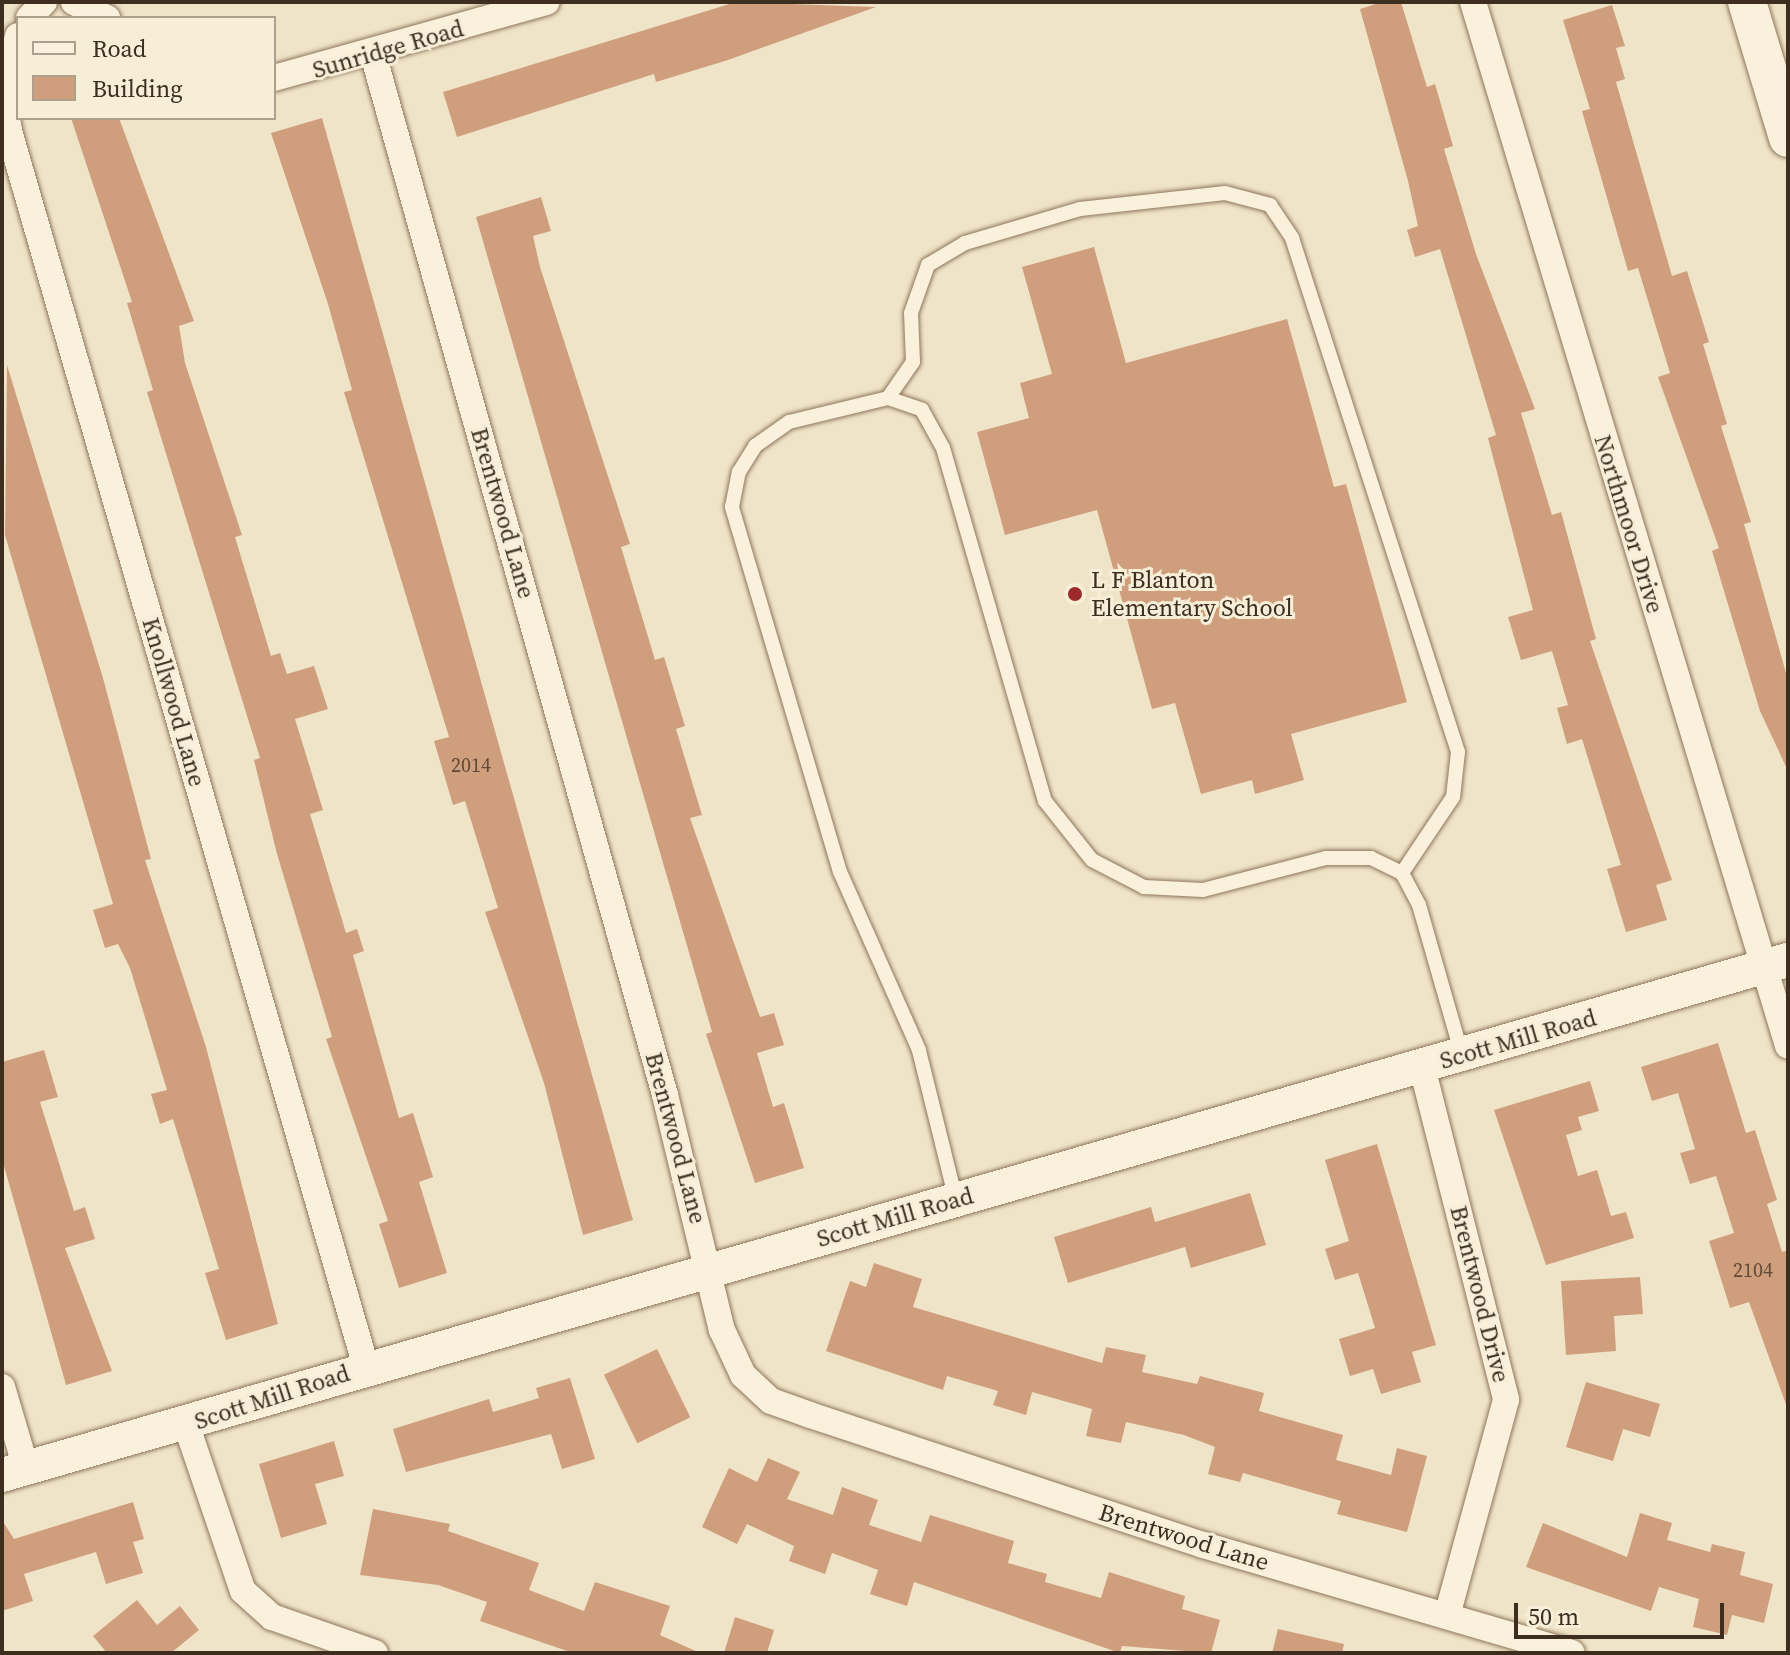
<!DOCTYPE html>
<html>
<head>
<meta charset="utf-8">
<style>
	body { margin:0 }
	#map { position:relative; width:1790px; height:1655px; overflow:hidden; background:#f0e4c8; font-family:"Source Serif 4",serif }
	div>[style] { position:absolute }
	.building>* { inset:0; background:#cf9f7d; transform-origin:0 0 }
	.roads { filter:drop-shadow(0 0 2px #8d765c) drop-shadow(0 0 2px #8d765c) }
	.service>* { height:14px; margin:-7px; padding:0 7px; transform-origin:7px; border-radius:7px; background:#faf1dc }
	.minor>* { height:26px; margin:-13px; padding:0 13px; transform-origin:13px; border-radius:13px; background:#faf1dc }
	.tertiary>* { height:34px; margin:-17px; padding:0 17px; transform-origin:17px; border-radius:17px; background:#faf1dc }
	.secondary>* { height:38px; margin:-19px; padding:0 19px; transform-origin:19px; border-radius:19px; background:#faf1dc }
	.dots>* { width:22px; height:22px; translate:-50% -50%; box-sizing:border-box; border:4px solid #f7eed8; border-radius:50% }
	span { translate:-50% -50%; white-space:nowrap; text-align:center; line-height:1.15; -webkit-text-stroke:6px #f7eed8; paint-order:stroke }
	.number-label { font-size:20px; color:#624a37 }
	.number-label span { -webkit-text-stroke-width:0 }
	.street-label { font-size:24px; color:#3d2e20 }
	.poi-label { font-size:24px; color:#3d2e20 }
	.left { translate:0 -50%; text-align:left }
	.frame { position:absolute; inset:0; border:4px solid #3d2e20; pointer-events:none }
	.legend { position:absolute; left:16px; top:16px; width:260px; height:104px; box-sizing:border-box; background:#f7eed8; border:2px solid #ada18e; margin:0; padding:10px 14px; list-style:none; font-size:24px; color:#3d2e20 }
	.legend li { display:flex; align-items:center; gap:16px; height:40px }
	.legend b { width:40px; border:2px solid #ada18e }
	.scale { position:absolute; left:1514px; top:1603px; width:210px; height:36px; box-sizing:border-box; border:4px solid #3d2e20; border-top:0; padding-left:10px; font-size:24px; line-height:28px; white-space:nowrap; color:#3d2e20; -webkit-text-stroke:6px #f7eed8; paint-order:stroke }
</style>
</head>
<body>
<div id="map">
	<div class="building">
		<div style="clip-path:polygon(736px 2px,876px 7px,728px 60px,656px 82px,654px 74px,457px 137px,443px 92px)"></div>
		<div style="clip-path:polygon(1382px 2px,1401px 2px,1427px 87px,1435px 84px,1453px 146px,1444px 149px,1476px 254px,1535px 409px,1521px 413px,1552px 515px,1561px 512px,1596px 639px,1590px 641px,1672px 880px,1656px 885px,1667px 920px,1626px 932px,1607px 869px,1621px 865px,1582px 739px,1567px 744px,1557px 708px,1568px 705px,1552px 651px,1521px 660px,1508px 617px,1533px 610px,1488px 438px,1496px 435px,1440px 249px,1415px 257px,1407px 230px,1418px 226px,1408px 181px,1360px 9px)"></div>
		<div style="clip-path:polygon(1612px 5px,1625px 46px,1616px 48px,1625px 79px,1616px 82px,1672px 276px,1687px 271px,1709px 342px,1703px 344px,1727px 424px,1721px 426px,1751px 522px,1744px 524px,1788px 680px,1788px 771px,1760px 711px,1712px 551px,1719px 548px,1658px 377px,1670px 373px,1638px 268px,1628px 271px,1582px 111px,1590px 109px,1563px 20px)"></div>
		<div style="clip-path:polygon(71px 118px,119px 118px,194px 321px,179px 326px,185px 363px,242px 535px,235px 537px,271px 656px,280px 653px,287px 674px,314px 666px,328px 709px,295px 719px,323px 810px,310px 814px,346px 933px,357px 929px,364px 951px,353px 955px,399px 1118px,413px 1113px,433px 1177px,419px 1182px,447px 1273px,399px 1288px,379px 1224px,388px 1221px,326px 1039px,332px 1037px,277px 854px,254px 760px,260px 758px,147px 392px,153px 390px,127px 303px,132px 302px)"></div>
		<div style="clip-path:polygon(322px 118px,633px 1220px,583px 1235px,544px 1083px,485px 912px,498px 908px,465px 801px,453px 805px,434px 741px,449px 737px,344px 392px,352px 390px,328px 304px,271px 133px)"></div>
		<div style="clip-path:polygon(541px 197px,551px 231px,533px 236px,540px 267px,630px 544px,621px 547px,655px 660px,664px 657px,685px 726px,676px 729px,702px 815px,690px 818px,760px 1017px,774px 1013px,784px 1045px,757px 1053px,773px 1107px,784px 1103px,804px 1168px,755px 1183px,706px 1034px,712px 1032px,476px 217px)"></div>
		<div style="clip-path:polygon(1094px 247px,1126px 363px,1287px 319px,1334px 487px,1346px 484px,1407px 702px,1291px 734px,1304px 780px,1255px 794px,1252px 780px,1201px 794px,1175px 703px,1152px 709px,1097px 510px,1005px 535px,977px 432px,1029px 418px,1020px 383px,1052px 374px,1022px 267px)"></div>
		<div style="clip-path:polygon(7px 365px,103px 678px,151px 859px,145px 860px,206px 1047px,278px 1324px,226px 1340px,205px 1273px,219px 1269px,173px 1119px,160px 1124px,151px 1094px,167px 1090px,130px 968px,118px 944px,105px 948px,93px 910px,113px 904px,5px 535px)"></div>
		<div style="clip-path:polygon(1718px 1043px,1746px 1133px,1755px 1130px,1777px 1200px,1767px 1204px,1782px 1252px,1788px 1250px,1788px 1410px,1749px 1302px,1730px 1308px,1709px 1241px,1734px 1233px,1716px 1176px,1690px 1184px,1680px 1153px,1695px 1149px,1678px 1093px,1652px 1101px,1641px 1067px)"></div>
		<div style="clip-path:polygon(44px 1050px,58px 1097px,40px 1102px,74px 1211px,85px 1207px,95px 1239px,65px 1248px,112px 1371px,66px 1385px,2px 1159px,2px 1062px)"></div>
		<div style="clip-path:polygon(1590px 1081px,1599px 1111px,1578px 1117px,1582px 1130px,1566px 1135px,1578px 1176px,1597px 1170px,1611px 1216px,1626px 1212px,1634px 1238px,1546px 1265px,1494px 1110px)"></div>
		<div style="clip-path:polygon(1377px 1144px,1436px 1345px,1412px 1352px,1421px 1382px,1381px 1394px,1373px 1369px,1350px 1376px,1339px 1339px,1375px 1328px,1358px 1273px,1335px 1280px,1325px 1249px,1349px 1241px,1325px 1160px)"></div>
		<div style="clip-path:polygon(1250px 1193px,1266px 1245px,1191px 1268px,1185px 1247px,1068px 1283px,1054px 1237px,1151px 1207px,1155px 1222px)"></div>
		<div style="clip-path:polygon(874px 1263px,922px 1279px,913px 1307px,1102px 1363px,1106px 1347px,1146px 1355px,1142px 1372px,1197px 1384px,1200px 1376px,1264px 1393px,1259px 1411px,1343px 1435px,1336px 1460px,1391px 1475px,1397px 1448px,1427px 1456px,1407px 1532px,1337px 1514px,1341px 1501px,1243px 1473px,1240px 1482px,1208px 1474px,1215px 1447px,1184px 1435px,1126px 1422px,1121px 1443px,1086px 1436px,1092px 1409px,1032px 1392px,1026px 1415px,993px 1405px,998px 1391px,947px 1376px,943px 1390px,826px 1351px,850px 1281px,866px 1287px)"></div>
		<div style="clip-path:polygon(1640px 1277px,1643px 1314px,1614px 1316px,1616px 1351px,1566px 1355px,1561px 1281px)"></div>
		<div style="left:657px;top:1349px;width:76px;height:59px;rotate:64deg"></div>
		<div style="clip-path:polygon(570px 1378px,595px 1459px,562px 1469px,551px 1434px,406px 1472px,393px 1429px,489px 1399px,493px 1412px,539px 1398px,536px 1388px)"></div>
		<div style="clip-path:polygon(1586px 1382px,1660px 1404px,1650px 1437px,1623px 1429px,1613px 1461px,1566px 1447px)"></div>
		<div style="clip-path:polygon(334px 1441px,344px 1476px,315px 1484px,327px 1524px,281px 1538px,259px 1464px)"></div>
		<div style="clip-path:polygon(768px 1458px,800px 1472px,787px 1499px,833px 1515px,842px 1487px,878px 1500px,869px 1525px,921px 1542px,930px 1515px,1014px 1541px,1008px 1563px,1047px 1574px,1045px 1582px,1101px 1598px,1109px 1572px,1185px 1596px,1182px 1609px,1220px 1620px,1211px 1653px,1122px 1646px,1120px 1653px,914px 1582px,907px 1606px,870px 1594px,878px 1570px,832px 1553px,825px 1574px,789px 1561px,794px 1546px,747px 1524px,737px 1544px,702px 1527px,729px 1468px,757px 1482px)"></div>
		<div style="clip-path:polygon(133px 1502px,144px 1539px,133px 1542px,143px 1573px,106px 1584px,96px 1552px,24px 1574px,33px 1601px,2px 1611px,2px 1520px,14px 1539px)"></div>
		<div style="clip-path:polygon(373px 1509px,450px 1524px,448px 1531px,539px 1563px,529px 1590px,584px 1611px,595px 1582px,670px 1606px,660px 1635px,700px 1653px,573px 1653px,480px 1621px,487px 1602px,438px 1585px,360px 1575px)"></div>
		<div style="clip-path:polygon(1640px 1513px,1672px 1523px,1667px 1540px,1710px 1552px,1712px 1544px,1745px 1552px,1740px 1575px,1773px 1584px,1764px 1623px,1732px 1615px,1727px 1635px,1693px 1627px,1699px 1599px,1659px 1587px,1651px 1611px,1526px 1567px,1543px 1523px,1627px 1557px)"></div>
		<div style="clip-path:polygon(137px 1600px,157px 1625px,180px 1606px,199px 1630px,171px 1653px,107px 1653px,93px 1636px)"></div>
		<div style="clip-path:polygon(735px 1617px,774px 1630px,767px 1653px,724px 1653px)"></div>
		<div style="clip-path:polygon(1278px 1629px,1344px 1644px,1342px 1653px,1272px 1653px)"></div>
	</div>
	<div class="roads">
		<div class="service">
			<div style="left:888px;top:398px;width:44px;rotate:-55.2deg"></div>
			<div style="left:913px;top:362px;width:49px;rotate:-92.3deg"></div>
			<div style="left:911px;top:313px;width:51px;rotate:-70.5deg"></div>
			<div style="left:928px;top:265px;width:43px;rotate:-30.7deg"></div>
			<div style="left:965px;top:243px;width:120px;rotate:-16.5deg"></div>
			<div style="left:1080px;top:209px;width:146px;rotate:-6.3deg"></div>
			<div style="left:1225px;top:193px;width:47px;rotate:14.9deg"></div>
			<div style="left:1270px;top:205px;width:40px;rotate:56deg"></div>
			<div style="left:1292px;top:238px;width:540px;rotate:72.1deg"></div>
			<div style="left:1458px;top:752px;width:45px;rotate:96.3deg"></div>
			<div style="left:1453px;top:797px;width:92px;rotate:123.9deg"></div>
			<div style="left:956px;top:1200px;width:154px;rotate:-103.9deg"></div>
			<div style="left:919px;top:1050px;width:195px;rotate:-113.9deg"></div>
			<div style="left:840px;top:872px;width:381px;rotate:-106.5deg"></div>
			<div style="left:732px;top:507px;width:36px;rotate:-79deg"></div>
			<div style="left:739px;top:472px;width:31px;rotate:-58deg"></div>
			<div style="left:755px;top:446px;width:42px;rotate:-35.2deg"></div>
			<div style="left:789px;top:422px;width:102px;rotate:-13.6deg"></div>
			<div style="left:888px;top:398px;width:36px;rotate:19deg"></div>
			<div style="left:922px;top:410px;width:43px;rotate:61.1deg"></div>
			<div style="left:943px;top:448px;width:367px;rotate:73.9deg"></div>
			<div style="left:1045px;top:801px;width:75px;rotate:51.5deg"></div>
			<div style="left:1092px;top:860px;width:59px;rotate:27.4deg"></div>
			<div style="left:1144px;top:887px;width:59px;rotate:2.9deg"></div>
			<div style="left:1203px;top:890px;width:127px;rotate:-14.6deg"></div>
			<div style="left:1326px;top:858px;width:45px"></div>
			<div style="left:1371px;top:858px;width:34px;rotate:26deg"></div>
			<div style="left:1402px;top:873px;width:36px;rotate:62deg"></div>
			<div style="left:1419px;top:905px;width:156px;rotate:74deg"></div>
		</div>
		<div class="minor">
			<div style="left:74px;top:2px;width:37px;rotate:26deg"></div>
			<div style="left:1473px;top:2px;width:1090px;rotate:73.21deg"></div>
			<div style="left:29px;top:18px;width:22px;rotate:-47deg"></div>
			<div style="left:18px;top:36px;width:62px;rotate:104deg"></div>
			<div style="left:3px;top:96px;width:36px;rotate:80deg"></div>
			<div style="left:9px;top:131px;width:1287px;rotate:73.89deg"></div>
			<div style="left:373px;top:54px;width:1081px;rotate:74.33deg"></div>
			<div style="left:665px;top:1095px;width:242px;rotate:76.4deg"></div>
			<div style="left:722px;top:1330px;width:50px;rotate:65deg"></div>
			<div style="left:743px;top:1375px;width:38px;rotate:43deg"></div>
			<div style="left:771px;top:1401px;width:41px;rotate:19.7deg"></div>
			<div style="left:810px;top:1415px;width:414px;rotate:18.3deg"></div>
			<div style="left:1203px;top:1545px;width:384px;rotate:16.3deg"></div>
			<div style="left:274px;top:78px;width:283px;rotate:-15.6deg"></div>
			<div style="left:1422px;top:1067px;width:343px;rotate:75.8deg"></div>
			<div style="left:1506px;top:1400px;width:220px;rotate:105.3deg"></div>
			<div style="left:2px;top:1387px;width:84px;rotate:73.5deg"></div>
			<div style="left:186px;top:1424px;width:176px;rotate:71.2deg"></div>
			<div style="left:243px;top:1591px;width:39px;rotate:42deg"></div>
			<div style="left:272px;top:1617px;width:109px;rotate:19.3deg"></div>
		</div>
		<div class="tertiary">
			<div style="left:2px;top:1475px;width:1859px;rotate:-16.09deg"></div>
		</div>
		<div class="secondary">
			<div style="left:1747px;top:2px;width:142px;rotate:73.2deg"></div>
		</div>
	</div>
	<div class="dots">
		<div style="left:1075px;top:594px;background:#9e2a2b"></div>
	</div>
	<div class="number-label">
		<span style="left:471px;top:765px">2014</span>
		<span style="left:1753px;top:1270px">2104</span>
	</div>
	<div class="street-label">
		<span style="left:388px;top:49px;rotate:-16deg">Sunridge Road</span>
		<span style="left:503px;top:513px;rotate:74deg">Brentwood Lane</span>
		<span style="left:1629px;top:524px;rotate:73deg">Northmoor Drive</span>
		<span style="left:174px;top:702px;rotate:74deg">Knollwood Lane</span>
		<span style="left:1518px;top:1039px;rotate:-16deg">Scott Mill Road</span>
		<span style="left:676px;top:1138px;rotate:75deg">Brentwood Lane</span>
		<span style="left:895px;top:1217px;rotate:-16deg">Scott Mill Road</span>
		<span style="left:1480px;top:1294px;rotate:76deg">Brentwood Drive</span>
		<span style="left:272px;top:1397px;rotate:-18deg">Scott Mill Road</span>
		<span style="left:1184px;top:1537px;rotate:17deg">Brentwood Lane</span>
	</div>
	<div class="poi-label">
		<span class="left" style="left:1091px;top:594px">L F Blanton<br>Elementary School</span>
	</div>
	<div class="frame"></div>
	<ul class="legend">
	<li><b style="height:10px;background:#faf1dc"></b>Road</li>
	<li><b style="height:22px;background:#cf9f7d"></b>Building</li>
	</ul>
	<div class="scale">50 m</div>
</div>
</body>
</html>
